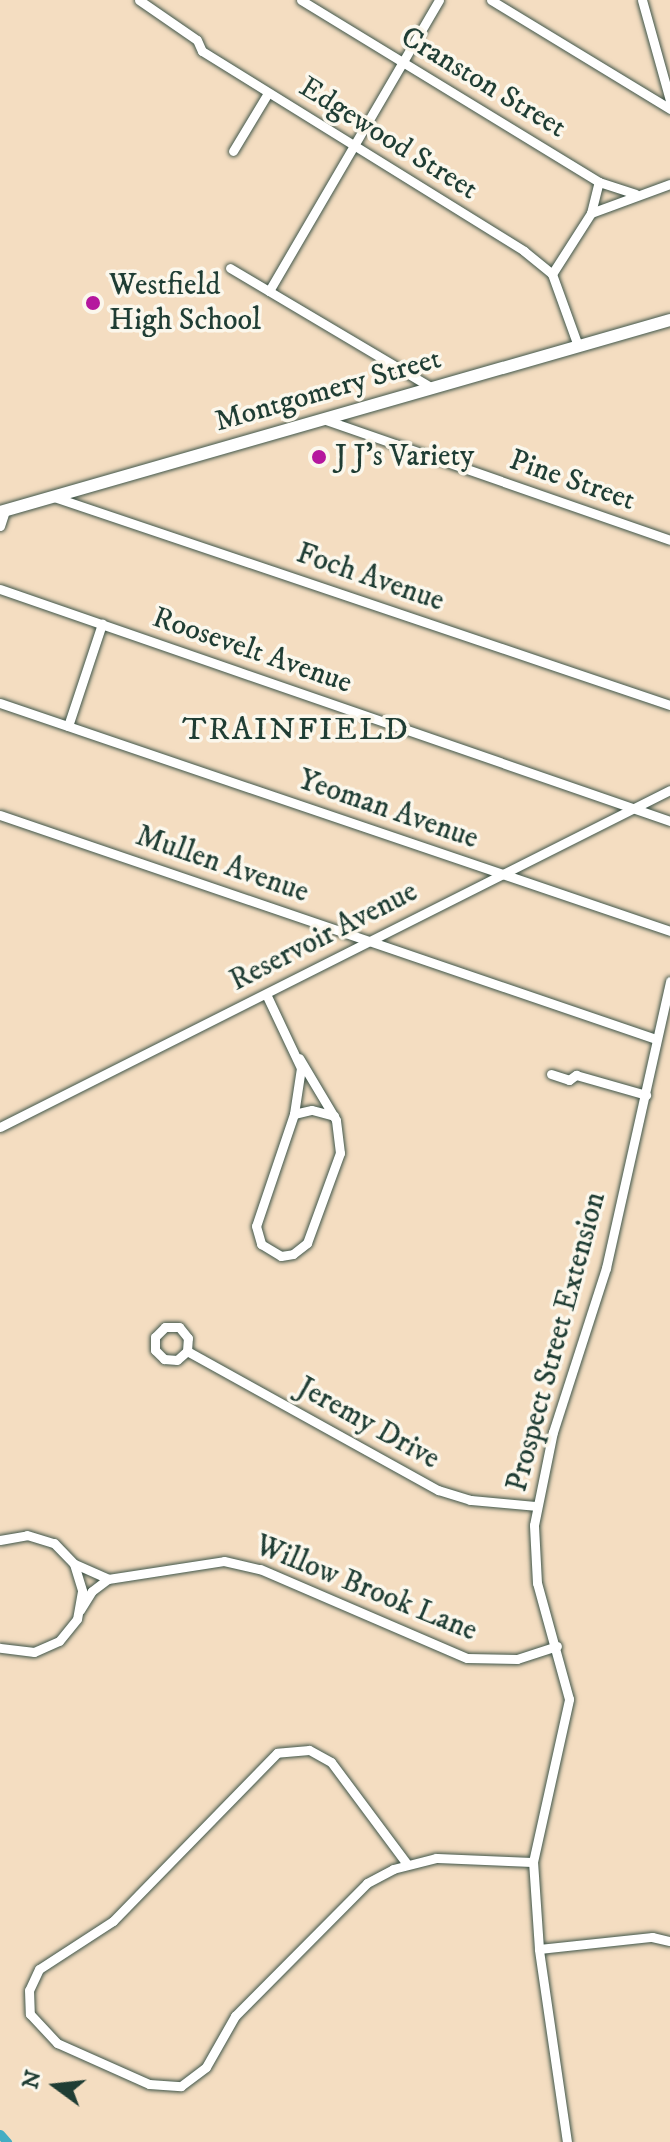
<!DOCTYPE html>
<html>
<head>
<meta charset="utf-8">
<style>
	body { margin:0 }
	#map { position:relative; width:670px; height:2142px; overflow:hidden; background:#f4ddc1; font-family:"IM FELL DW Pica",serif }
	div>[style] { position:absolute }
	.canal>* { height:9px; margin:-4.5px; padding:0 4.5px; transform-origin:4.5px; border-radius:4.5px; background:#44adc3 }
	.roads { filter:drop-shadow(0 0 2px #3f5549) drop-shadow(0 0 2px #3f5549) }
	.street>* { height:9px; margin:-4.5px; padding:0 4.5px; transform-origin:4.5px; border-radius:4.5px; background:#fff }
	.secondary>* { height:12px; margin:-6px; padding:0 6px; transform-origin:6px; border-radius:6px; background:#fff }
	.dots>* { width:22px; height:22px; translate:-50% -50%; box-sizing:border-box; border:4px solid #fbf7ec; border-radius:50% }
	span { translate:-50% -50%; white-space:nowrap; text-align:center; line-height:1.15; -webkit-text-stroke:7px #fbf7ec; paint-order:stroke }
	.street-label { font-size:30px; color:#1f3d34 }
	.poi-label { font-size:30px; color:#1f3d34 }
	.left { translate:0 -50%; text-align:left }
	.neighbourhood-label { font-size:32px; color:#1f3d34; letter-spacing:2px }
	.north { position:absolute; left:16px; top:2046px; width:80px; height:80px; -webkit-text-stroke:6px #fbf7ec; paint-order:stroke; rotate:285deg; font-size:22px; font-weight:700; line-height:32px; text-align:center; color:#1f3d34 }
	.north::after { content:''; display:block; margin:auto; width:28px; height:36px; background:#1f3d34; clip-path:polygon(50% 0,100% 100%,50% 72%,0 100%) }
</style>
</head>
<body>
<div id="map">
	<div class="canal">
		<div style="left:0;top:2134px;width:11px;rotate:49deg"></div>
	</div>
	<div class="roads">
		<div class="street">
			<div style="left:139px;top:0;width:70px;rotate:34.6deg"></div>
			<div style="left:197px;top:40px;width:12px;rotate:66deg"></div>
			<div style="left:202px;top:51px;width:379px;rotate:31.8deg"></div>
			<div style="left:524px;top:251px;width:36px;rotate:39deg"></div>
			<div style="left:552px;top:274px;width:77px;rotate:70.1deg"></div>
			<div style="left:301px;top:0;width:349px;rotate:31.4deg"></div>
			<div style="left:599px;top:182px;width:38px;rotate:18deg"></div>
			<div style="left:491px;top:0;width:210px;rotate:31.3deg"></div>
			<div style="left:642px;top:0;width:104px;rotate:74.4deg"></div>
			<div style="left:233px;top:151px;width:68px;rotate:-58.9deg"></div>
			<div style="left:591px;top:213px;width:32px;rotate:-76deg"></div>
			<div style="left:230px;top:268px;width:235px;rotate:30.7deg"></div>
			<div style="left:552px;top:274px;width:72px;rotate:-57.4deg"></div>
			<div style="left:591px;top:213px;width:84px;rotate:-20.2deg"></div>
			<div style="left:269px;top:291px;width:337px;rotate:-59.7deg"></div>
			<div style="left:323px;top:419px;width:367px;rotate:19.2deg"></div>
			<div style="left:54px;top:497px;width:650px;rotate:18.66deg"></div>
			<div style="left:0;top:526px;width:16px;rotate:-72deg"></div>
			<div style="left:0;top:589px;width:709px;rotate:19.1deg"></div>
			<div style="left:0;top:703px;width:708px;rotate:18.79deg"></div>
			<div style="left:68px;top:726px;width:108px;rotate:-71.6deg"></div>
			<div style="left:0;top:815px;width:693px;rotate:18.85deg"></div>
			<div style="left:266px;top:994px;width:82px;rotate:64.7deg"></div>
			<div style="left:301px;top:1068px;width:47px;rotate:98.7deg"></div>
			<div style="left:294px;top:1114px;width:118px;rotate:108.7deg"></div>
			<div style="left:256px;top:1226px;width:19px;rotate:74deg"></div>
			<div style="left:261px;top:1244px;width:23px;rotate:31deg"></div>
			<div style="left:281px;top:1256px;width:12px;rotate:-9deg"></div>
			<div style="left:293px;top:1254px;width:18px;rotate:-38deg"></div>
			<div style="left:307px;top:1243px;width:96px;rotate:-69.9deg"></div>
			<div style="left:340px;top:1153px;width:33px;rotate:-97deg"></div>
			<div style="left:336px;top:1120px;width:72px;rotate:-120.8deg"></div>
			<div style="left:551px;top:1074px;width:19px;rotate:18deg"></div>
			<div style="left:569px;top:1080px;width:9px;rotate:-36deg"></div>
			<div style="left:576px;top:1075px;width:73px;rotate:15.9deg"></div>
			<div style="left:294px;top:1114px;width:18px;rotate:-13deg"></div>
			<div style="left:312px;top:1110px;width:23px;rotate:15deg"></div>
			<div style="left:0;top:1127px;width:750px;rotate:-26.7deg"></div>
			<div style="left:187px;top:1351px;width:13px;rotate:-86deg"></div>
			<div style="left:188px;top:1338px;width:14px;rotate:-129deg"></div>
			<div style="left:179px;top:1327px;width:14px;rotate:180deg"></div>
			<div style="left:165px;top:1327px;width:14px;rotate:135deg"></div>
			<div style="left:155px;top:1337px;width:13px;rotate:90deg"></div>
			<div style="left:155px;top:1350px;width:13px;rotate:45deg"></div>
			<div style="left:164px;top:1359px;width:13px;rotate:4deg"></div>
			<div style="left:177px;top:1360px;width:13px;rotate:-42deg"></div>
			<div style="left:187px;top:1351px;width:287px;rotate:29deg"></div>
			<div style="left:438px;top:1490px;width:34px;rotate:17deg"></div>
			<div style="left:470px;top:1500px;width:66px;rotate:5.2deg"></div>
			<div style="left:0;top:1540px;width:27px;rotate:-10deg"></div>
			<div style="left:27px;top:1535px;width:28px;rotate:17deg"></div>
			<div style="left:54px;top:1543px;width:29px;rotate:46deg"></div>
			<div style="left:74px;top:1564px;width:28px;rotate:73deg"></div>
			<div style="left:82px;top:1591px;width:28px;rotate:100deg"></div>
			<div style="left:77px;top:1619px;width:28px;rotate:129deg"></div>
			<div style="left:59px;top:1641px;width:27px;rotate:156deg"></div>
			<div style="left:34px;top:1652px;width:34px;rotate:-173deg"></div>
			<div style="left:75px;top:1564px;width:36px;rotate:24deg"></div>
			<div style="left:80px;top:1610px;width:22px;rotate:-58deg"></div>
			<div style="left:92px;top:1591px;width:20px;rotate:-37deg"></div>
			<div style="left:108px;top:1579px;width:117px;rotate:-8.8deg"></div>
			<div style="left:224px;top:1561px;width:37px;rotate:13deg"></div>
			<div style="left:260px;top:1569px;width:225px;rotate:23.3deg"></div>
			<div style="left:467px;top:1658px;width:50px;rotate:1.1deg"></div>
			<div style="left:517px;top:1659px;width:42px;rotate:-18deg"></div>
			<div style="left:407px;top:1864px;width:127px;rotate:-126.7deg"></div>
			<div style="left:331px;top:1762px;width:25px;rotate:-151deg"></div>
			<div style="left:309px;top:1750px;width:32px;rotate:175deg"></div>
			<div style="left:277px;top:1753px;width:235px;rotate:134.3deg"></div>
			<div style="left:113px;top:1921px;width:88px;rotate:147deg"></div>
			<div style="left:39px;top:1969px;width:23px;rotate:115deg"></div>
			<div style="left:29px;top:1990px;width:24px;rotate:88deg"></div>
			<div style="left:30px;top:2014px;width:40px;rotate:47deg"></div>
			<div style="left:57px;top:2043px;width:101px;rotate:24deg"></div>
			<div style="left:149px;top:2084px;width:32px;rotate:4deg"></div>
			<div style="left:181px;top:2086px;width:31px;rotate:-37deg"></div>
			<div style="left:206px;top:2067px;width:59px;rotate:-60.4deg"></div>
			<div style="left:235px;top:2016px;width:187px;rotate:-45.2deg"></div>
			<div style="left:367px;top:1883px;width:30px;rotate:-28deg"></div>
			<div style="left:393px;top:1869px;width:44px;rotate:-14.3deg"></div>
			<div style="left:436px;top:1858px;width:97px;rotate:2.4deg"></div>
			<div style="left:539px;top:1949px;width:114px;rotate:-6.1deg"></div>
			<div style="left:652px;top:1937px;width:18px;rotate:13deg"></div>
			<div style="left:567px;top:2142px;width:195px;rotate:-98.3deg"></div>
			<div style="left:539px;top:1949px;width:87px;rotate:-93.9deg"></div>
			<div style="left:533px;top:1862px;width:167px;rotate:-77.5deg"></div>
			<div style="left:569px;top:1699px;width:120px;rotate:-105.4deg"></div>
			<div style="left:537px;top:1583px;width:58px;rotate:-93deg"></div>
			<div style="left:534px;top:1525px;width:95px;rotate:-78.5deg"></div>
			<div style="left:553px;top:1432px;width:172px;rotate:-72.1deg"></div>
			<div style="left:606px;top:1268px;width:294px;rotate:-77.4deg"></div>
		</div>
		<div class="secondary">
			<div style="left:0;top:512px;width:697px;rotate:-15.99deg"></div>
		</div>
	</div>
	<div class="dots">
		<div style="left:93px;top:303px;background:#b5179e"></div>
		<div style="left:319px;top:457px;background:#b5179e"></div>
	</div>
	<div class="street-label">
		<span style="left:483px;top:83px;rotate:31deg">Cranston Street</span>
		<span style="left:388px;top:139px;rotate:32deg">Edgewood Street</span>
		<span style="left:328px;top:391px;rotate:-16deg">Montgomery Street</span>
		<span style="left:572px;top:481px;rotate:19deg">Pine Street</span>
		<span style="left:370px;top:578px;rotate:19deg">Foch Avenue</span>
		<span style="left:252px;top:651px;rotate:19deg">Roosevelt Avenue</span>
		<span style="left:388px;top:810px;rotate:19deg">Yeoman Avenue</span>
		<span style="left:222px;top:865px;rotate:19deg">Mullen Avenue</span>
		<span style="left:324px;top:937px;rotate:-27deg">Reservoir Avenue</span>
		<span style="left:557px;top:1342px;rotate:-75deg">Prospect Street Extension</span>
		<span style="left:368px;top:1424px;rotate:29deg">Jeremy Drive</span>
		<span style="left:366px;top:1589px;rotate:22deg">Willow Brook Lane</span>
	</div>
	<div class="poi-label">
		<span class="left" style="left:109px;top:303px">Westfield<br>High School</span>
		<span class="left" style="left:335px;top:457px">J J's Variety</span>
	</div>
	<div class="neighbourhood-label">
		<span style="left:296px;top:730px">TRAINFIELD</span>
	</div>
	<div class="north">N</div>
</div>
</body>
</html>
